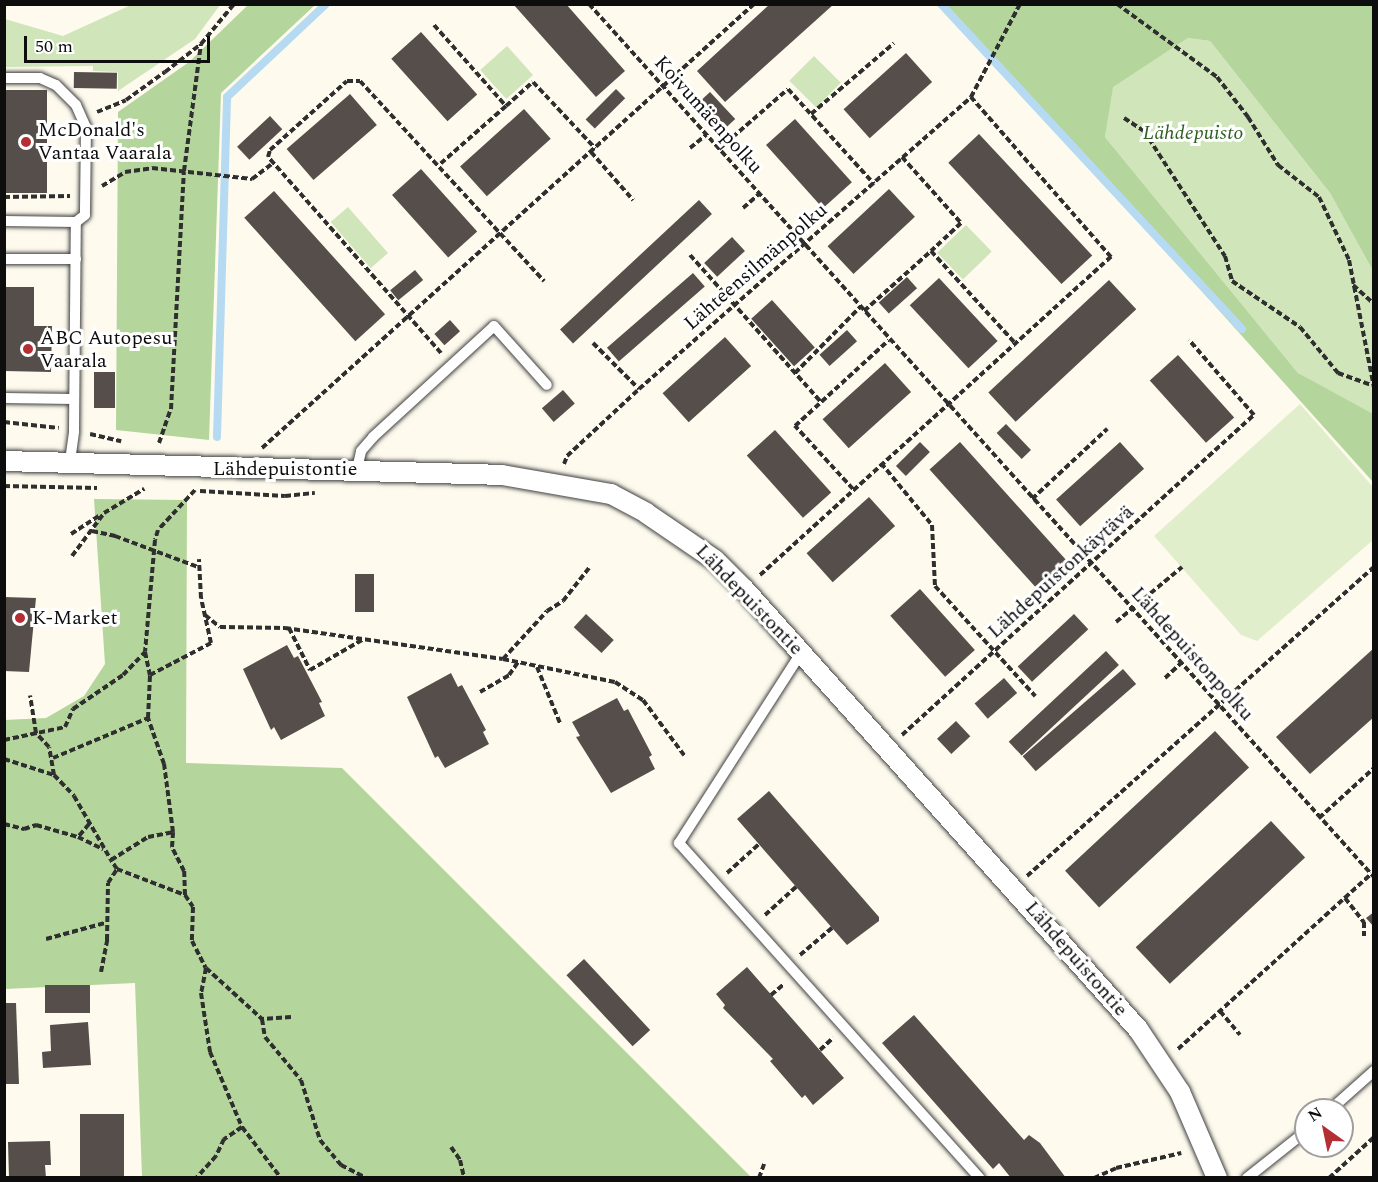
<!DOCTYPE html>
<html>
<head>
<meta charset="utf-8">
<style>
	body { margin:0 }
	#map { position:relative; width:1378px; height:1182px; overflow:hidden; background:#fefbee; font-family:Spectral,serif }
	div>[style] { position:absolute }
	.green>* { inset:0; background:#d0e6ba; transform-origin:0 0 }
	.forest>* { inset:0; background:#b4d59b }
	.pitch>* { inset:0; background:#e1eecb }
	.stream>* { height:8px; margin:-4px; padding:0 4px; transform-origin:4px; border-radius:4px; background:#b6daf1 }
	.building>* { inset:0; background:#554e4a; transform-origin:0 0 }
	.path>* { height:4px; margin-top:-2px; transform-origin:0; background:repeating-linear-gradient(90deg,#2f2f2f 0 6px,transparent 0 9px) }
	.roads { filter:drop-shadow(0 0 2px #404040) drop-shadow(0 0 2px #404040) }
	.service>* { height:10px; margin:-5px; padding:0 5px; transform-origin:5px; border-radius:5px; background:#fff }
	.minor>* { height:20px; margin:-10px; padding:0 10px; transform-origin:10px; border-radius:10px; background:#fff }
	.dots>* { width:16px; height:16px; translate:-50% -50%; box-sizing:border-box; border:3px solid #fff; border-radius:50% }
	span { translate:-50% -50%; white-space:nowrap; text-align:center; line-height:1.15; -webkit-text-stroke:6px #fff; paint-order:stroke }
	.street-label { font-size:20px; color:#0d0d0d }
	.poi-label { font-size:20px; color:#0d0d0d }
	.left { translate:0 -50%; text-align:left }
	.park-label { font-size:20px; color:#2e6022; font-style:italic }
	.frame { position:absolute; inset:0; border:6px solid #0d0d0d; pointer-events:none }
	.north { position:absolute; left:1294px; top:1098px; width:60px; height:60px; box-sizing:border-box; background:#fff; border:2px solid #9e9e9e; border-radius:50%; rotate:327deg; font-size:16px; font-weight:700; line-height:24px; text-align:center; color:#0d0d0d }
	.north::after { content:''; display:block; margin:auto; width:21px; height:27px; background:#b32f33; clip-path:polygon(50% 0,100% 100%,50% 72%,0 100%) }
	.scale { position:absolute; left:24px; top:36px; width:186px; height:27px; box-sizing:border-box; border:3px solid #0d0d0d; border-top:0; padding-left:8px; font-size:18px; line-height:21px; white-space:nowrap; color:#0d0d0d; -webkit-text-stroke:4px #fff; paint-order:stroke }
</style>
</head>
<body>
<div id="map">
	<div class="green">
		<div style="clip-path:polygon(133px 4px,220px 5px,195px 39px,118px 91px,118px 72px,93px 71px,93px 66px,5px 67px,5px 19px,63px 36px)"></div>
		<div style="clip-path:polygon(1188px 38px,1210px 41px,1330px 193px,1373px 271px,1373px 417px,1298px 373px,1105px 137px,1112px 87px)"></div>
		<div style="left:507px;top:46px;width:39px;height:36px;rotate:48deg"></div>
		<div style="left:814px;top:56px;width:38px;height:35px;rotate:45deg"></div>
		<div style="left:348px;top:207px;width:61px;height:23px;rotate:49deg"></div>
		<div style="left:966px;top:225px;width:37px;height:40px;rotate:46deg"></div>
	</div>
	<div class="forest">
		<div style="clip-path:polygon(249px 4px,315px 5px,221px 93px,209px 440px,116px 430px,118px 112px,189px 62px)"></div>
		<div style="clip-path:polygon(945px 5px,1373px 5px,1373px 271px,1330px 193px,1210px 41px,1188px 38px,1113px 87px,1105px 137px,1298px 373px,1373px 414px,1373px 482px)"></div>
		<div style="clip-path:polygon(94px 499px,187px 500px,186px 763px,342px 768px,751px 1177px,142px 1177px,135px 983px,5px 989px,4px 720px,46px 718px,84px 696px,105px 664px)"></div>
	</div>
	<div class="pitch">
		<div style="clip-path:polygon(1300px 404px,1373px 487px,1373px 540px,1257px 641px,1241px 635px,1154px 536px)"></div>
	</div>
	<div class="stream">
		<div style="left:941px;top:4px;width:443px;rotate:47.2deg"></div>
		<div style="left:217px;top:437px;width:340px;rotate:-88.3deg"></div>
		<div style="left:227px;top:97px;width:136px;rotate:-43.2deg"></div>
	</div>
	<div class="building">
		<div style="clip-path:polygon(513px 4px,566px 4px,625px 71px,596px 97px)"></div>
		<div style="clip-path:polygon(770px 4px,834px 4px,725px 102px,697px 71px)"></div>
		<div style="left:421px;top:32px;width:84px;height:40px;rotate:48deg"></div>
		<div style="left:906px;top:53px;width:39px;height:84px;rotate:48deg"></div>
		<div style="left:74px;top:72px;width:43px;height:16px;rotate:1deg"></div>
		<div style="left:616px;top:89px;width:13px;height:43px;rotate:45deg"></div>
		<div style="left:4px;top:90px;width:43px;height:103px"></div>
		<div style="left:710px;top:92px;width:37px;height:15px;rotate:47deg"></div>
		<div style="left:350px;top:94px;width:41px;height:84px;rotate:49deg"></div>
		<div style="left:524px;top:109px;width:40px;height:86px;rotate:48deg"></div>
		<div style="left:270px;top:116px;width:18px;height:45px;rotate:47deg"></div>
		<div style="left:795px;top:119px;width:85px;height:39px;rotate:48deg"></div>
		<div style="left:979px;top:134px;width:166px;height:42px;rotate:47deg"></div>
		<div style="left:421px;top:169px;width:84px;height:39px;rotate:48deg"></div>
		<div style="left:889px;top:189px;width:38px;height:84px;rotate:47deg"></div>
		<div style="left:274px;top:191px;width:166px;height:40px;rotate:48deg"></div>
		<div style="left:699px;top:200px;width:19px;height:190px;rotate:47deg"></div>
		<div style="left:732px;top:237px;width:19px;height:38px;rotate:47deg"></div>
		<div style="left:415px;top:270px;width:13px;height:32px;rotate:51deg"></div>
		<div style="left:693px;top:273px;width:18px;height:114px;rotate:49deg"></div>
		<div style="left:907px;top:277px;width:15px;height:38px;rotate:48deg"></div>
		<div style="left:939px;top:278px;width:86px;height:40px;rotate:47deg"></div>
		<div style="left:1109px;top:280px;width:40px;height:165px;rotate:47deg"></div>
		<div style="clip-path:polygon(4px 287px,34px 287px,34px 326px,52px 326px,51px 372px,4px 371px)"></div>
		<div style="left:772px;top:300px;width:64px;height:28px;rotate:48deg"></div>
		<div style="left:450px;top:320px;width:15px;height:21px;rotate:48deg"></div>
		<div style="left:847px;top:330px;width:15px;height:37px;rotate:48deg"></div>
		<div style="left:725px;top:337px;width:39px;height:84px;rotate:48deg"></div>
		<div style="left:1178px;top:355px;width:84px;height:38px;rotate:48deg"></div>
		<div style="left:885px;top:363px;width:39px;height:84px;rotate:48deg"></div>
		<div style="left:94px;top:372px;width:21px;height:36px"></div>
		<div style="left:563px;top:390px;width:18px;height:28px;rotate:49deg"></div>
		<div style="left:1006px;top:424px;width:36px;height:13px;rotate:46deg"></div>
		<div style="left:775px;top:430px;width:84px;height:38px;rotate:48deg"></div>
		<div style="left:920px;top:442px;width:14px;height:34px;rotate:45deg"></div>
		<div style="left:960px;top:442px;width:164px;height:41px;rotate:48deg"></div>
		<div style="left:1120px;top:442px;width:36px;height:86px;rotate:48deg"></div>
		<div style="left:869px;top:497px;width:39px;height:84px;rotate:48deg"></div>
		<div style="left:355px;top:574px;width:19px;height:38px"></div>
		<div style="left:920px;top:589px;width:82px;height:40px;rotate:48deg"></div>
		<div style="clip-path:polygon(4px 597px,36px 598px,29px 672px,4px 671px)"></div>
		<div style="left:586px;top:614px;width:38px;height:18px;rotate:43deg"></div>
		<div style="left:1074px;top:614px;width:21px;height:77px;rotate:47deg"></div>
		<div style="clip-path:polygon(287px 645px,294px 658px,298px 656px,322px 702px,319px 703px,325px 716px,281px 740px,274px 727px,271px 730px,243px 669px)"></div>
		<div style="clip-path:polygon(1374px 648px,1374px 717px,1310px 774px,1276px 737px)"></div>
		<div style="left:1106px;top:651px;width:19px;height:133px;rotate:47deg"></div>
		<div style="left:1123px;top:669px;width:20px;height:133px;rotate:49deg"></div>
		<div style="clip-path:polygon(451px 673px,458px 687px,462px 685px,486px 730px,483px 732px,489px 744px,445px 768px,438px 756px,435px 758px,407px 697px)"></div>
		<div style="left:1004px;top:678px;width:20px;height:39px;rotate:49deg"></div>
		<div style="clip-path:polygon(617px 698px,624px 711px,628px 709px,652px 755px,649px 757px,655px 769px,611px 793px,576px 737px,580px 736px,572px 722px)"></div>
		<div style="left:956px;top:721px;width:21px;height:26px;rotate:47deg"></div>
		<div style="left:1215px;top:731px;width:50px;height:205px;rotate:47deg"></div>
		<div style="clip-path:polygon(769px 791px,879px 917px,879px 921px,847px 945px,737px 819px)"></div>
		<div style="left:1271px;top:821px;width:50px;height:185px;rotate:47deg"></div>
		<div style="clip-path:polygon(1374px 912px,1374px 927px,1366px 918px)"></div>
		<div style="left:584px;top:959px;width:97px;height:24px;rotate:47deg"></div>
		<div style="clip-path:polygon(747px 967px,844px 1078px,813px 1105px,805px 1095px,802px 1098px,770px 1061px,773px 1059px,723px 1008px,725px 1005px,716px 994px)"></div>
		<div style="left:90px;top:985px;width:28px;height:45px;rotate:90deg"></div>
		<div style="clip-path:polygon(4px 1003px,16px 1003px,19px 1084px,4px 1084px)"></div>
		<div style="clip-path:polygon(914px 1015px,1024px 1140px,1029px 1135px,1040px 1143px,1066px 1178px,1011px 1178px,999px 1163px,993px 1169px,882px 1043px)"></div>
		<div style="clip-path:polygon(88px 1022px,91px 1065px,43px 1068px,42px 1052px,51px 1051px,50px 1025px)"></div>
		<div style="left:80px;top:1114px;width:44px;height:64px"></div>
		<div style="clip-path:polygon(50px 1141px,51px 1165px,45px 1165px,46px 1178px,9px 1178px,8px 1142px)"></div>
	</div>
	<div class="path">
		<div style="left:589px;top:4px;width:1174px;rotate:48.04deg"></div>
		<div style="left:1117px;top:4px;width:124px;rotate:36.1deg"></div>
		<div style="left:1217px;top:77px;width:51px;rotate:52.2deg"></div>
		<div style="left:1248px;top:117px;width:57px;rotate:58deg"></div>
		<div style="left:1278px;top:165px;width:52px;rotate:38deg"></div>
		<div style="left:1319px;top:197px;width:70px;rotate:64.5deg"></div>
		<div style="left:1349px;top:260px;width:130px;rotate:78.9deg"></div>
		<div style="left:434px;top:25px;width:108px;rotate:48.4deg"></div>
		<div style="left:506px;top:106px;width:89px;rotate:138.6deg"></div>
		<div style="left:506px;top:106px;width:36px;rotate:-42deg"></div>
		<div style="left:533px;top:82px;width:91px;rotate:46.8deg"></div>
		<div style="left:97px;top:112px;width:31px;rotate:-22deg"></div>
		<div style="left:126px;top:100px;width:48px;rotate:-35.7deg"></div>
		<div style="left:165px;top:72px;width:46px;rotate:-37.9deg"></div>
		<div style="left:201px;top:44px;width:52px;rotate:-50.5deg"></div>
		<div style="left:811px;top:114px;width:109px;rotate:-40.5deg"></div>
		<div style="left:1124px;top:118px;width:24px;rotate:33deg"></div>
		<div style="left:1144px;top:131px;width:149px;rotate:57.1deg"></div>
		<div style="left:1225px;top:256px;width:26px;rotate:74deg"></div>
		<div style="left:1232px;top:281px;width:82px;rotate:34.1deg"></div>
		<div style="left:1300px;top:327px;width:60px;rotate:50.4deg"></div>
		<div style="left:1338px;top:373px;width:35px;rotate:20deg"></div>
		<div style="left:690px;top:148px;width:21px;rotate:-39deg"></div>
		<div style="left:719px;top:149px;width:91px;rotate:-41deg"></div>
		<div style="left:788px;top:89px;width:128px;rotate:47.8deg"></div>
		<div style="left:591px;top:152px;width:64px;rotate:48.8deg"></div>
		<div style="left:902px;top:157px;width:89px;rotate:48.2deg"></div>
		<div style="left:961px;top:223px;width:41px;rotate:137deg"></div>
		<div style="left:102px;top:186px;width:27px;rotate:-31deg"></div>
		<div style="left:125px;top:172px;width:27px;rotate:-8deg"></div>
		<div style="left:152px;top:168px;width:101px;rotate:6.3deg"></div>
		<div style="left:252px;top:179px;width:25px;rotate:-37deg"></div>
		<div style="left:4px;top:197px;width:66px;rotate:-0.9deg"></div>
		<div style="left:743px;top:208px;width:21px;rotate:-41deg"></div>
		<div style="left:690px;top:255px;width:197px;rotate:48.3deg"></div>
		<div style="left:1353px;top:285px;width:28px;rotate:42deg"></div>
		<div style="left:864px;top:311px;width:90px;rotate:-41.8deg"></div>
		<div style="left:931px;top:251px;width:125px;rotate:47.6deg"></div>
		<div style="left:593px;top:343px;width:65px;rotate:45deg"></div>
		<div style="left:441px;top:353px;width:261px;rotate:-131.4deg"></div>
		<div style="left:268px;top:157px;width:7px;rotate:-74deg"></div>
		<div style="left:270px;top:150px;width:103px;rotate:-41.9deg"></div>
		<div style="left:347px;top:81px;width:13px"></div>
		<div style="left:360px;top:81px;width:272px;rotate:47.4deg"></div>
		<div style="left:795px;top:373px;width:93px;rotate:-45.4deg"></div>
		<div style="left:4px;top:422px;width:55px;rotate:6.2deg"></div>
		<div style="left:90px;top:434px;width:32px;rotate:13deg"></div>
		<div style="left:159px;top:443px;width:36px;rotate:-71deg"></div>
		<div style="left:171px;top:409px;width:238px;rotate:-86.9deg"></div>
		<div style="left:184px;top:171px;width:128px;rotate:-82.4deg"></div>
		<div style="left:262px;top:448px;width:663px;rotate:-42.06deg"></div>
		<div style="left:881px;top:463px;width:80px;rotate:50.6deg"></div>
		<div style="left:932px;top:525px;width:61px;rotate:87.2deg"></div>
		<div style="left:935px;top:586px;width:149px;rotate:47.7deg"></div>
		<div style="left:564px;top:464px;width:9px;rotate:-69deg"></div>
		<div style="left:567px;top:456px;width:98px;rotate:-42.9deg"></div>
		<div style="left:639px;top:389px;width:442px;rotate:-41.3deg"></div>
		<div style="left:971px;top:97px;width:105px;rotate:-62.2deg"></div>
		<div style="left:4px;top:486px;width:93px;rotate:1.2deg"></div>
		<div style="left:853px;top:489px;width:86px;rotate:-132.6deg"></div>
		<div style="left:795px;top:426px;width:127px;rotate:-42.5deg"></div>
		<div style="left:195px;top:490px;width:54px;rotate:132.8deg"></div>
		<div style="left:158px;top:530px;width:10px;rotate:107deg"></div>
		<div style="left:155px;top:540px;width:112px;rotate:95.1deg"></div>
		<div style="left:145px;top:652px;width:24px;rotate:78deg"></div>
		<div style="left:150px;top:675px;width:69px;rotate:-27.7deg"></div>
		<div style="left:211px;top:643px;width:46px;rotate:-102.5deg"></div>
		<div style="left:201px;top:598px;width:39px;rotate:-93deg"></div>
		<div style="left:200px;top:491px;width:85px;rotate:3.4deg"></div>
		<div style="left:285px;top:496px;width:30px;rotate:-6deg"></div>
		<div style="left:1032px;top:499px;width:103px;rotate:-43deg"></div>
		<div style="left:92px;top:531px;width:24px;rotate:12deg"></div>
		<div style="left:115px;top:536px;width:89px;rotate:20.5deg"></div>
		<div style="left:71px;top:534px;width:35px;rotate:-33deg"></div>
		<div style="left:72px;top:556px;width:54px;rotate:-53.3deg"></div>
		<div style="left:104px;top:513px;width:47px;rotate:-31deg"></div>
		<div style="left:760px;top:575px;width:474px;rotate:-42.2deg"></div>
		<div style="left:1111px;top:257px;width:213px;rotate:-131.2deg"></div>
		<div style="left:205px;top:615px;width:19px;rotate:39deg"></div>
		<div style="left:220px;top:627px;width:65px;rotate:0.9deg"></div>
		<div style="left:285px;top:628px;width:220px;rotate:8.1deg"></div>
		<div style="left:503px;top:659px;width:65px;rotate:-47.5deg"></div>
		<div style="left:547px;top:611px;width:19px;rotate:-32deg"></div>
		<div style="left:563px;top:601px;width:42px;rotate:-51.8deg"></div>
		<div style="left:1116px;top:622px;width:86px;rotate:-39.8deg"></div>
		<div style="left:289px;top:628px;width:47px;rotate:63.4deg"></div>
		<div style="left:310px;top:670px;width:62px;rotate:-29.9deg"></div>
		<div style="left:503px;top:659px;width:114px;rotate:11.6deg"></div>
		<div style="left:615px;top:682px;width:33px;rotate:33deg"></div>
		<div style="left:643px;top:700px;width:69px;rotate:53.3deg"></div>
		<div style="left:537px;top:667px;width:61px;rotate:67.7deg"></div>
		<div style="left:1165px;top:678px;width:21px;rotate:-43deg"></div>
		<div style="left:480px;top:692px;width:34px;rotate:-30deg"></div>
		<div style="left:509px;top:675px;width:16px;rotate:-55deg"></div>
		<div style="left:902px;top:735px;width:476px;rotate:-42.3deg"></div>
		<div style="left:1254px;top:415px;width:99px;rotate:-130.9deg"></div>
		<div style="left:4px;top:740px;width:62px;rotate:-12deg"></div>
		<div style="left:65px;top:727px;width:20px;rotate:-66deg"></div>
		<div style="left:73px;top:709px;width:60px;rotate:-34.2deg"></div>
		<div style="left:123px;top:675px;width:32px;rotate:-46deg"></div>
		<div style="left:53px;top:758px;width:103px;rotate:-22.8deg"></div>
		<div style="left:148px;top:718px;width:43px;rotate:-87.3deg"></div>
		<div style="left:4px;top:759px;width:52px;rotate:17.7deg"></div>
		<div style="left:54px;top:775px;width:28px;rotate:-100deg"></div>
		<div style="left:49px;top:747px;width:19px;rotate:-133deg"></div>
		<div style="left:36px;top:733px;width:38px;rotate:-99deg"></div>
		<div style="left:54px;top:775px;width:29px;rotate:46deg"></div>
		<div style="left:74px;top:796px;width:74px;rotate:60deg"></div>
		<div style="left:111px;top:860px;width:44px;rotate:-31.9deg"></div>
		<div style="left:148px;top:837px;width:25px;rotate:-11deg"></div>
		<div style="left:173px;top:832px;width:69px;rotate:-97.5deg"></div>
		<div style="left:164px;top:764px;width:49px;rotate:-109.2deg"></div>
		<div style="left:1319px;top:818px;width:74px;rotate:-42.3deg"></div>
		<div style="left:4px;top:824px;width:21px;rotate:14deg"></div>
		<div style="left:24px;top:829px;width:13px;rotate:-18deg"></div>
		<div style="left:36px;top:825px;width:44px;rotate:15.9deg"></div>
		<div style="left:89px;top:824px;width:17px;rotate:130deg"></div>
		<div style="left:78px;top:837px;width:28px;rotate:26deg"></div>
		<div style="left:117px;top:869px;width:73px;rotate:20.9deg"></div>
		<div style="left:185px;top:895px;width:24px;rotate:-92deg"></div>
		<div style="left:184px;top:871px;width:27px;rotate:-117deg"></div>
		<div style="left:172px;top:847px;width:15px;rotate:-86deg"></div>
		<div style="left:727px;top:873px;width:43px;rotate:-42.2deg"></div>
		<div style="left:1027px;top:876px;width:465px;rotate:-41.7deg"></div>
		<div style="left:185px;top:895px;width:14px;rotate:56deg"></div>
		<div style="left:193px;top:907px;width:34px;rotate:92deg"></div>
		<div style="left:192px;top:941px;width:30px;rotate:63deg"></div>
		<div style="left:206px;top:968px;width:25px;rotate:101deg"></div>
		<div style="left:201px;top:993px;width:60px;rotate:81.3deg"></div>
		<div style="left:210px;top:1052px;width:82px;rotate:66.9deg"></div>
		<div style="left:242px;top:1127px;width:22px;rotate:146deg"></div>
		<div style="left:224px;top:1139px;width:19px;rotate:115deg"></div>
		<div style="left:216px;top:1156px;width:30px;rotate:132deg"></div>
		<div style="left:1345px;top:898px;width:31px;rotate:52deg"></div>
		<div style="left:1364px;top:922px;width:14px;rotate:90deg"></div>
		<div style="left:765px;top:915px;width:42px;rotate:-42.1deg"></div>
		<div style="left:46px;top:939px;width:61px;rotate:-15.2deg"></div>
		<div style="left:800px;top:955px;width:42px;rotate:-40.2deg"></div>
		<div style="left:206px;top:968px;width:76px;rotate:42.3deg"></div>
		<div style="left:101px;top:972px;width:33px;rotate:-79deg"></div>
		<div style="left:107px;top:940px;width:57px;rotate:-89deg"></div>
		<div style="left:108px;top:883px;width:17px;rotate:-57deg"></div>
		<div style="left:117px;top:869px;width:11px;rotate:-124deg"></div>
		<div style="left:771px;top:995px;width:17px;rotate:-40deg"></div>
		<div style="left:1220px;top:1011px;width:31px;rotate:50deg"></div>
		<div style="left:291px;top:1017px;width:29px;rotate:176deg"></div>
		<div style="left:262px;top:1019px;width:18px;rotate:81deg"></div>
		<div style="left:265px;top:1037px;width:56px;rotate:50.1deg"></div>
		<div style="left:301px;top:1080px;width:63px;rotate:72.4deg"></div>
		<div style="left:320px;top:1140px;width:33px;rotate:50deg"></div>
		<div style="left:341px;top:1165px;width:29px;rotate:27deg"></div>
		<div style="left:1178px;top:1049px;width:261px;rotate:-42.2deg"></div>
		<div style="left:820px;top:1050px;width:18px;rotate:-43deg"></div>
		<div style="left:242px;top:1127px;width:64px;rotate:52.6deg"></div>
		<div style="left:451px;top:1147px;width:16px;rotate:55deg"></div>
		<div style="left:460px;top:1160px;width:18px;rotate:77deg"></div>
		<div style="left:759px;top:1178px;width:15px;rotate:-70deg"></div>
		<div style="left:1094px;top:1178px;width:24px;rotate:-24deg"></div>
		<div style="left:1116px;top:1168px;width:67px;rotate:-13deg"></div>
		<div style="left:1329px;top:1178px;width:61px;rotate:-42.3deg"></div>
	</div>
	<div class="roads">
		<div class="service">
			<div style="left:4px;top:78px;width:36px"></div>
			<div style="left:40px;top:78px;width:17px;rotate:24deg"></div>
			<div style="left:56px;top:85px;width:28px;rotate:45deg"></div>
			<div style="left:76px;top:105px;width:24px;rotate:66deg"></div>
			<div style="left:86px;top:127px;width:88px;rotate:90.7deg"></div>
			<div style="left:85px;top:215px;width:11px;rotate:142deg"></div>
			<div style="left:76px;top:222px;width:72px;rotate:-179.2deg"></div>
			<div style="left:4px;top:259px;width:72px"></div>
			<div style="left:4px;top:398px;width:70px;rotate:0.8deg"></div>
			<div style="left:70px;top:461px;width:30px;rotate:-82deg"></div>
			<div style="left:74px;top:431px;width:209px;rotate:-89.5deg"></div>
			<div style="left:357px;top:469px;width:18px;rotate:-77deg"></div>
			<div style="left:361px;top:451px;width:18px;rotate:-49deg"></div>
			<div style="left:373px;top:437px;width:164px;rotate:-42.5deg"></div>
			<div style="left:494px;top:326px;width:79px;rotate:48.1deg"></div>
			<div style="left:801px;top:653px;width:226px;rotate:122.7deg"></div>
			<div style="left:679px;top:843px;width:450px;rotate:48.1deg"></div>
			<div style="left:1330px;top:1110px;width:59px;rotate:-41.6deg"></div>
			<div style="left:1247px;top:1178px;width:75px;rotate:-38.5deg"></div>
		</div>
		<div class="minor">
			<div style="left:4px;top:461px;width:498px;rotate:1.6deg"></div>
			<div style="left:502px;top:475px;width:111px;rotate:9.9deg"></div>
			<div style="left:611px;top:494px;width:40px;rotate:28deg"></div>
			<div style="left:646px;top:513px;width:83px;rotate:34.3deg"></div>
			<div style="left:715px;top:560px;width:41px;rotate:45deg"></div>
			<div style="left:744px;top:589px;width:591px;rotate:48.16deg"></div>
			<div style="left:1138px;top:1029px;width:76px;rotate:56.3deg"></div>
			<div style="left:1180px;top:1092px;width:94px;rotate:66.7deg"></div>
		</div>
	</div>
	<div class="dots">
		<div style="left:26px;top:142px;background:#b32f33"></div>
		<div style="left:28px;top:349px;background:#b32f33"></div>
		<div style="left:20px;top:618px;background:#b32f33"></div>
	</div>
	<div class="street-label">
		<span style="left:708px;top:115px;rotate:48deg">Koivumäenpolku</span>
		<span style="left:756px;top:267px;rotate:-41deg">Lähteensilmänpolku</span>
		<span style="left:285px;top:469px">Lähdepuistontie</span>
		<span style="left:1061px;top:572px;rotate:-42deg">Lähdepuistonkäytävä</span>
		<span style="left:749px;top:600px;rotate:46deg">Lähdepuistontie</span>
		<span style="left:1192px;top:654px;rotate:48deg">Lähdepuistonpolku</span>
		<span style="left:1076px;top:959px;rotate:49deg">Lähdepuistontie</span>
	</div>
	<div class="poi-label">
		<span class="left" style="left:38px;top:142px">McDonald's<br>Vantaa Vaarala</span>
		<span class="left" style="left:40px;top:350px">ABC Autopesu<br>Vaarala</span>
		<span class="left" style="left:32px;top:618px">K-Market</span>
	</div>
	<div class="park-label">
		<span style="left:1193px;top:133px">Lähdepuisto</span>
	</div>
	<div class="frame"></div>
	<div class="north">N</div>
	<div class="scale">50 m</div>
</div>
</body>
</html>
